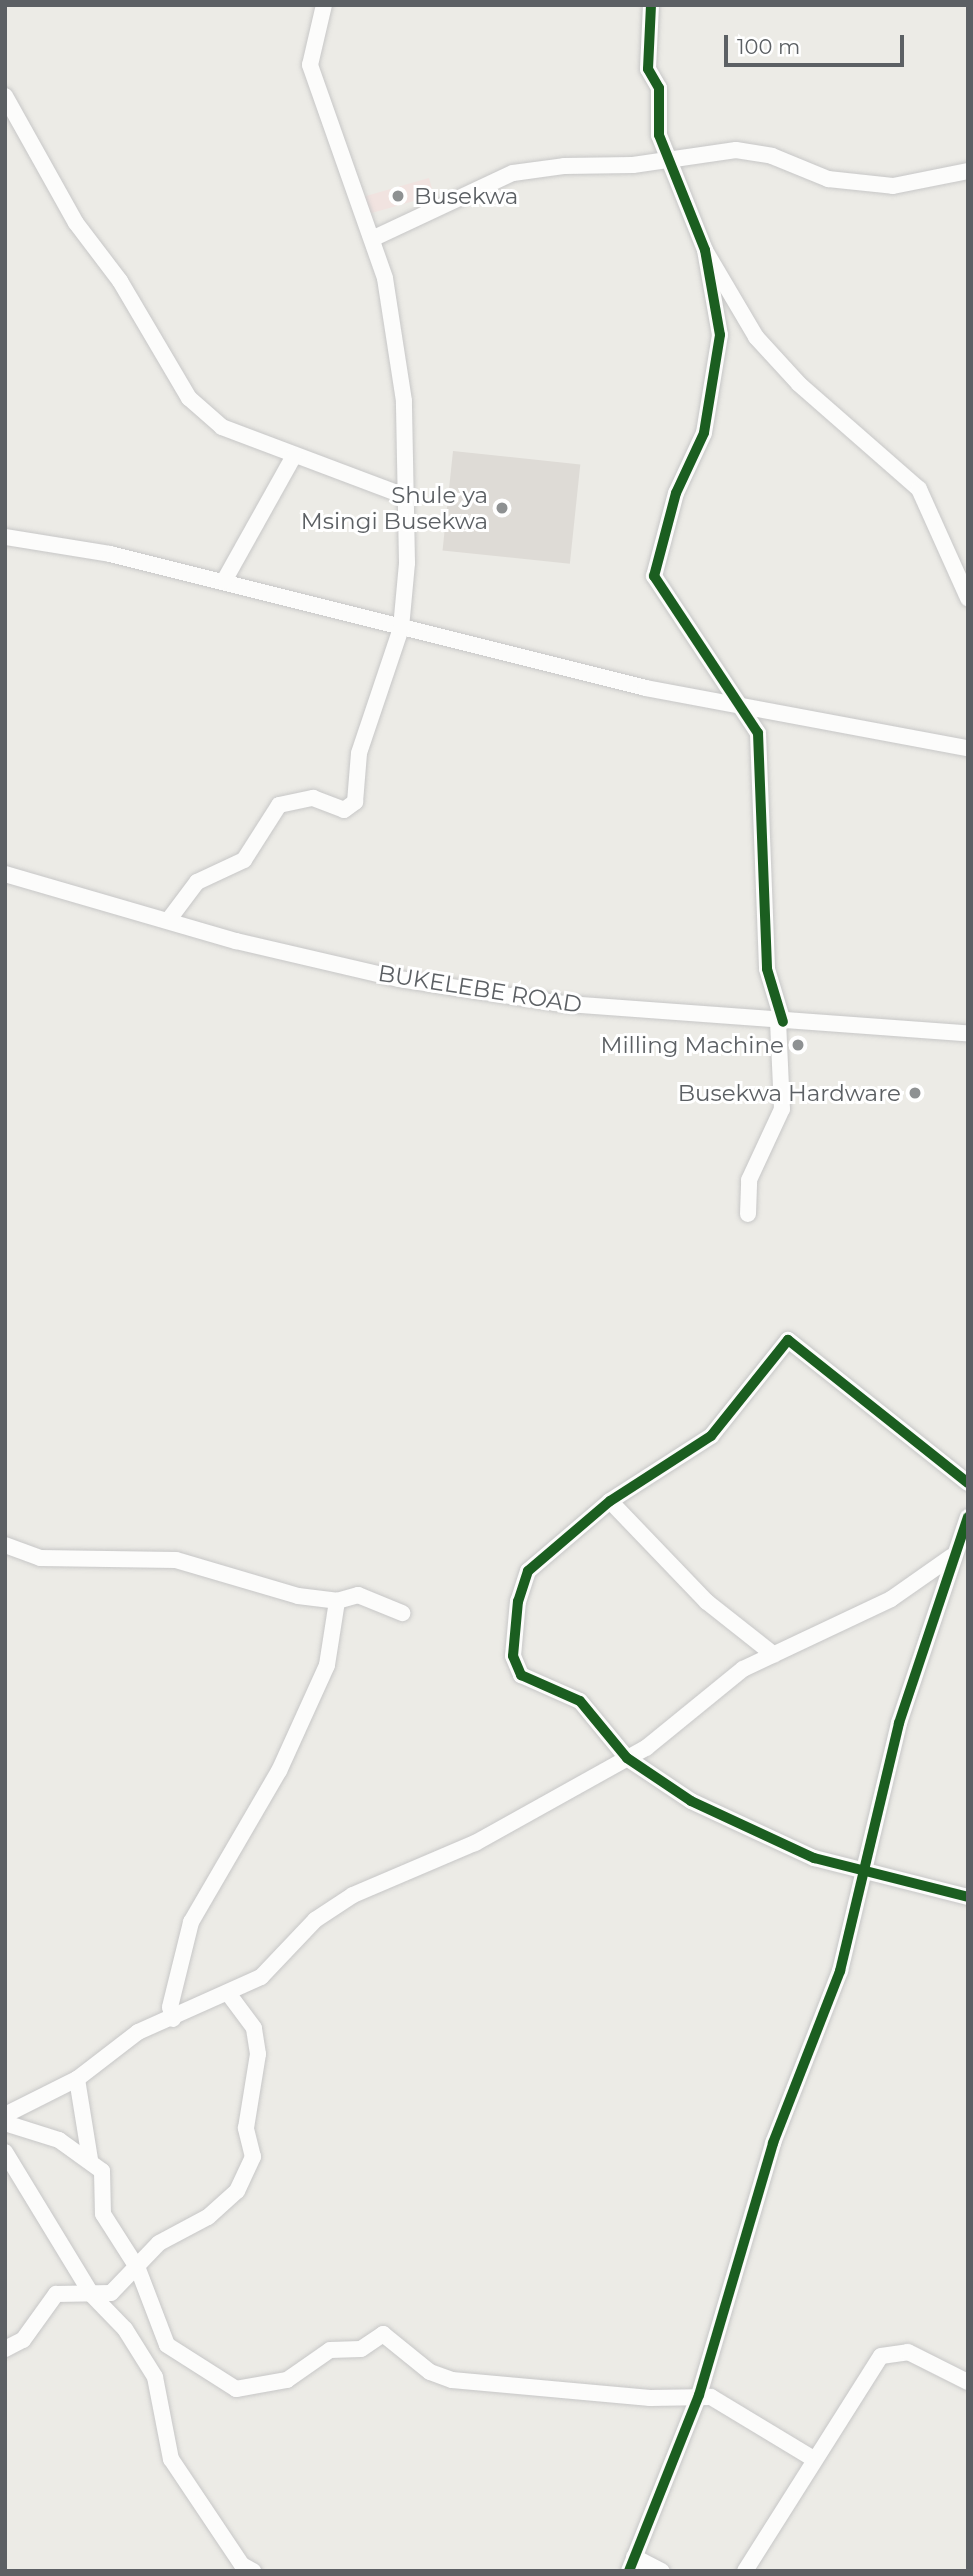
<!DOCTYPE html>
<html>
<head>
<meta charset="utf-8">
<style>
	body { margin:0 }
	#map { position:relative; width:973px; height:2576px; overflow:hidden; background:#ecebe6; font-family:Montserrat,sans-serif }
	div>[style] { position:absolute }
	.education>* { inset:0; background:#dedbd6; transform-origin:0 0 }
	.medical>* { inset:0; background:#f1e3e0; transform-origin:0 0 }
	.roads { filter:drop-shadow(0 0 2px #c7c7c7) drop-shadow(0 0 2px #c7c7c7) }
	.minor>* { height:16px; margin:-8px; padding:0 8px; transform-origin:8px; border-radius:8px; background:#fcfcfb }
	.cycleway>* { height:10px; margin:-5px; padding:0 5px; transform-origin:5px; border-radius:5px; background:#1b5e20 }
	.dots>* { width:19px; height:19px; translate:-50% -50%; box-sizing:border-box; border:4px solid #fff; border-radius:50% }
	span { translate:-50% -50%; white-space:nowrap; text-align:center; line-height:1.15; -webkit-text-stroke:6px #fff; paint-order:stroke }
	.poi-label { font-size:23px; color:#5c6064 }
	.left { translate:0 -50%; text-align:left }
	.right { translate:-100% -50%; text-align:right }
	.street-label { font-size:23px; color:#5c6064 }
	.frame { position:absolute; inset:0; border:7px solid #5c6064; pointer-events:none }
	.scale { position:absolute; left:724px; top:35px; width:180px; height:32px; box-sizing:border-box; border:4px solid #5c6064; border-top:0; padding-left:9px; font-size:21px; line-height:24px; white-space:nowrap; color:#5c6064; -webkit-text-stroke:5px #fff; paint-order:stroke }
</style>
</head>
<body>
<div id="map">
	<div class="education">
		<div style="left:453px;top:451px;width:128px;height:100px;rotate:6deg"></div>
	</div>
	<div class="medical">
		<div style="left:429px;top:178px;width:18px;height:70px;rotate:74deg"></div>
	</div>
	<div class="roads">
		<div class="minor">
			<div style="left:651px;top:5px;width:64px;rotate:92.7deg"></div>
			<div style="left:648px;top:69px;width:22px;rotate:60deg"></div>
			<div style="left:659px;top:88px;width:47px;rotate:90deg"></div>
			<div style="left:659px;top:135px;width:124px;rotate:68.2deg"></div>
			<div style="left:705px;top:250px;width:86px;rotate:80deg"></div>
			<div style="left:720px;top:335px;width:99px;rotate:99.3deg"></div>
			<div style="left:704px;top:433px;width:66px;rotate:115deg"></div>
			<div style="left:676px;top:493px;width:86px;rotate:104.8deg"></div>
			<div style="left:654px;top:576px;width:188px;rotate:56.5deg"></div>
			<div style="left:758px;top:733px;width:236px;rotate:87.8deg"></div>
			<div style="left:767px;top:969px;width:55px;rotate:73.2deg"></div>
			<div style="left:5px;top:96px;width:145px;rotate:60.8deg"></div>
			<div style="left:76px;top:223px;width:73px;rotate:52.8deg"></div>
			<div style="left:120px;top:281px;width:136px;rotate:59.5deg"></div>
			<div style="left:189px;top:398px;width:44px;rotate:41.3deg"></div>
			<div style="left:222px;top:427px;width:198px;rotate:20.7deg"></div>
			<div style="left:374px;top:238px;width:153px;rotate:-25.1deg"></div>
			<div style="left:513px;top:173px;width:51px;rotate:-7.8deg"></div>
			<div style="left:564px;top:166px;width:69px;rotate:-0.8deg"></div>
			<div style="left:633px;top:165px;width:104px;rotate:-8.3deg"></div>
			<div style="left:736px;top:150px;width:36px;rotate:9deg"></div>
			<div style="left:772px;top:156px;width:61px;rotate:22.3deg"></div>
			<div style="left:828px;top:179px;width:65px;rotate:6.1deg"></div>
			<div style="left:893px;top:186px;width:76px;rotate:-11.3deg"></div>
			<div style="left:706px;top:252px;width:99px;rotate:59.5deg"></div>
			<div style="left:756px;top:337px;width:64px;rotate:47.5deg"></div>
			<div style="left:799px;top:384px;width:159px;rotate:41.2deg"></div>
			<div style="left:919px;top:489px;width:120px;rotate:65.8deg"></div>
			<div style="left:5px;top:537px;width:106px;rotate:9.2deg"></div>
			<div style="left:110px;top:554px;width:552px;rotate:14.04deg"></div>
			<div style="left:646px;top:688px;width:328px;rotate:10.6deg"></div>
			<div style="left:224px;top:581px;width:143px;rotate:-60.8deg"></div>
			<div style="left:5px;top:874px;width:241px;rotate:16.2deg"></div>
			<div style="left:236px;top:941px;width:167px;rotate:13.1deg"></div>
			<div style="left:399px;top:979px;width:158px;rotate:8.7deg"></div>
			<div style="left:555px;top:1003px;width:414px;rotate:4.2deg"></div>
			<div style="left:170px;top:918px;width:45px;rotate:-53.1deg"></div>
			<div style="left:197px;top:882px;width:52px;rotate:-25.1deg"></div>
			<div style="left:244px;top:860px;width:65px;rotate:-57.5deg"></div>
			<div style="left:279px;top:805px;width:35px;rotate:-12deg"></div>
			<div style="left:313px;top:798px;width:33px;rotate:21deg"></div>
			<div style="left:344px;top:810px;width:14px;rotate:-36deg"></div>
			<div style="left:355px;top:802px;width:49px;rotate:-85.3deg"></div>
			<div style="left:359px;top:753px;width:132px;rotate:-71.4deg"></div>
			<div style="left:401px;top:628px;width:65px;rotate:-84.7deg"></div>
			<div style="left:407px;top:563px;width:162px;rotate:-91.1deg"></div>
			<div style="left:404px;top:401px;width:124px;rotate:-98.8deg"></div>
			<div style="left:385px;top:278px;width:226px;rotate:-109.4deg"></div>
			<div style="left:310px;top:65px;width:62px;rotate:-76.9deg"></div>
			<div style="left:748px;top:1214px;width:34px;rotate:-88deg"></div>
			<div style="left:749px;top:1180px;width:78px;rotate:-65.1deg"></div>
			<div style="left:782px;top:1109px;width:88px;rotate:-92.6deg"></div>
			<div style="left:968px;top:1483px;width:230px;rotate:-141.5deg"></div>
			<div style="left:788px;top:1340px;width:123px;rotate:128.7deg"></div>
			<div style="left:711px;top:1436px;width:120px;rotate:147.2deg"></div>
			<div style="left:610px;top:1501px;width:108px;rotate:139.5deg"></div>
			<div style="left:528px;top:1571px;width:32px;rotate:108deg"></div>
			<div style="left:518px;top:1601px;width:55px;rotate:95.2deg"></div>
			<div style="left:513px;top:1656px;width:21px;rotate:67deg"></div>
			<div style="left:521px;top:1675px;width:64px;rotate:23.8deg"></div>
			<div style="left:580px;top:1701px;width:74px;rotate:50.5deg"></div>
			<div style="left:627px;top:1758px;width:77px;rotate:33.9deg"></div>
			<div style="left:691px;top:1801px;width:136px;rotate:24.9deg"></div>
			<div style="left:814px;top:1858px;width:159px;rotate:14.2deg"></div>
			<div style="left:610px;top:1501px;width:140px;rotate:46.2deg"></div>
			<div style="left:707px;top:1602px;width:85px;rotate:38.3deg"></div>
			<div style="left:5px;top:1545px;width:37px;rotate:20deg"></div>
			<div style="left:40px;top:1558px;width:136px;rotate:0.8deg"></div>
			<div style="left:176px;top:1560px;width:127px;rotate:16.4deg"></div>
			<div style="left:298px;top:1596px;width:39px;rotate:7deg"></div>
			<div style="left:337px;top:1601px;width:22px;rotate:-16deg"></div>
			<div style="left:358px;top:1595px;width:48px;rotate:22.2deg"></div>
			<div style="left:173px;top:2019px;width:12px;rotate:-104deg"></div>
			<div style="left:170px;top:2007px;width:88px;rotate:-76.1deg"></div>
			<div style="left:191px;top:1922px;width:175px;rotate:-59.8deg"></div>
			<div style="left:279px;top:1771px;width:116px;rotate:-65.6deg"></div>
			<div style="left:327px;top:1665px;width:65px;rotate:-81.1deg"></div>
			<div style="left:77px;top:2079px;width:81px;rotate:80.8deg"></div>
			<div style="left:5px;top:2115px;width:80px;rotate:-26.6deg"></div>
			<div style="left:77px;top:2079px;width:77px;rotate:-37.6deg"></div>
			<div style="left:138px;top:2032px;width:135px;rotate:-24.1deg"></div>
			<div style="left:261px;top:1977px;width:79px;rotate:-46.5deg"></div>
			<div style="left:315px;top:1920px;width:45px;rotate:-33.3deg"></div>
			<div style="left:353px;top:1895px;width:133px;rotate:-23.1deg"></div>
			<div style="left:475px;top:1843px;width:196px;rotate:-29.1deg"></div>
			<div style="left:646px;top:1748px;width:125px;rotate:-39.2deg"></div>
			<div style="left:743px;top:1669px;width:164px;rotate:-25.3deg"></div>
			<div style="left:891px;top:1599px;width:73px;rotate:-35deg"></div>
			<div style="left:5px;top:2123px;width:57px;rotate:17.5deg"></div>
			<div style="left:59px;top:2140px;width:53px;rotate:35.8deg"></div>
			<div style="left:102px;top:2171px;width:43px;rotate:88.7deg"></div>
			<div style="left:103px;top:2214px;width:65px;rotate:57.5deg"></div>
			<div style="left:138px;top:2269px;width:81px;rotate:69.1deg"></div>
			<div style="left:167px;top:2345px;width:82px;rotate:32.5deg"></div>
			<div style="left:236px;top:2389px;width:52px;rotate:-10deg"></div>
			<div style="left:287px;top:2380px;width:52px;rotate:-34.9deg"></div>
			<div style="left:330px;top:2350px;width:31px;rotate:-2deg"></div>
			<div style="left:361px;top:2349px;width:27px;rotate:-34deg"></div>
			<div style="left:383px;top:2334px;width:60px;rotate:39deg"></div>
			<div style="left:430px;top:2372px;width:23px;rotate:20deg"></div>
			<div style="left:452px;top:2380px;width:199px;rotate:5.2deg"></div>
			<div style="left:650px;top:2398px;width:61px;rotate:-0.9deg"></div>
			<div style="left:711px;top:2397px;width:118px;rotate:31.1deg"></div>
			<div style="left:5px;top:2152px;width:167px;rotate:58.7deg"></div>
			<div style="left:92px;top:2295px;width:47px;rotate:45.9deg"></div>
			<div style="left:125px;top:2329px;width:57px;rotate:58deg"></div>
			<div style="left:155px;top:2377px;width:84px;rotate:79deg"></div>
			<div style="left:171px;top:2459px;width:128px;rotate:56.2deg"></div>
			<div style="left:242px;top:2565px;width:13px;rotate:29deg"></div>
			<div style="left:5px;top:2349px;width:20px;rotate:-27deg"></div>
			<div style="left:23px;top:2340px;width:57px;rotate:-54.3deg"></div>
			<div style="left:56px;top:2294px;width:55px;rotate:-1deg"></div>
			<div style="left:111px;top:2293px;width:69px;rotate:-46.2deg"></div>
			<div style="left:159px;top:2243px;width:55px;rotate:-28deg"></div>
			<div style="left:208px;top:2217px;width:39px;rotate:-42deg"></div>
			<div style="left:237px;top:2191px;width:38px;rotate:-65deg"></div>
			<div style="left:253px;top:2157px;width:30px;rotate:-104deg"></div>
			<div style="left:246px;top:2128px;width:75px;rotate:-80.8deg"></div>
			<div style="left:258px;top:2054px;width:26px;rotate:-99deg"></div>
			<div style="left:254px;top:2028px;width:44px;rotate:-126.6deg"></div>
			<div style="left:634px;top:2557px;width:31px;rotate:27deg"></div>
			<div style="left:629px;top:2571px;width:189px;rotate:-68.3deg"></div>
			<div style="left:699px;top:2395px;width:263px;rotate:-73.6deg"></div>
			<div style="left:773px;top:2143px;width:185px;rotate:-68.7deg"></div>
			<div style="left:840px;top:1971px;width:255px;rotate:-76.6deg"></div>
			<div style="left:899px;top:1723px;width:217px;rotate:-71.5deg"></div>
			<div style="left:745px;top:2571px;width:254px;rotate:-57.7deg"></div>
			<div style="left:881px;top:2356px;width:27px;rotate:-8deg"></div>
			<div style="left:908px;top:2352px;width:67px;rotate:26.6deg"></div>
		</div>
	</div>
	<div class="cycleway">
		<div style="left:651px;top:5px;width:64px;rotate:92.7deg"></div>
		<div style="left:648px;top:69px;width:22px;rotate:60deg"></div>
		<div style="left:659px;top:88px;width:47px;rotate:90deg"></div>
		<div style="left:659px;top:135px;width:124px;rotate:68.2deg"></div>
		<div style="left:705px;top:250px;width:86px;rotate:80deg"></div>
		<div style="left:720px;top:335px;width:99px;rotate:99.3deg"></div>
		<div style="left:704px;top:433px;width:66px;rotate:115deg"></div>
		<div style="left:676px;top:493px;width:86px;rotate:104.8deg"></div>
		<div style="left:654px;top:576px;width:188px;rotate:56.5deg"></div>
		<div style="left:758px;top:733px;width:236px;rotate:87.8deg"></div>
		<div style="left:767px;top:969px;width:55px;rotate:73.2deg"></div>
		<div style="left:968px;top:1483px;width:230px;rotate:-141.5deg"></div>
		<div style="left:788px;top:1340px;width:123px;rotate:128.7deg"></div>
		<div style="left:711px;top:1436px;width:120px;rotate:147.2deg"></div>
		<div style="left:610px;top:1501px;width:108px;rotate:139.5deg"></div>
		<div style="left:528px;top:1571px;width:32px;rotate:108deg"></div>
		<div style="left:518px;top:1601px;width:55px;rotate:95.2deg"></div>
		<div style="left:513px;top:1656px;width:21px;rotate:67deg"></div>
		<div style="left:521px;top:1675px;width:64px;rotate:23.8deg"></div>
		<div style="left:580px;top:1701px;width:74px;rotate:50.5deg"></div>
		<div style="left:627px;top:1758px;width:77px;rotate:33.9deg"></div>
		<div style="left:691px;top:1801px;width:136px;rotate:24.9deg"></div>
		<div style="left:814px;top:1858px;width:159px;rotate:14.2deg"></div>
		<div style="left:629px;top:2571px;width:189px;rotate:-68.3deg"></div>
		<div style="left:699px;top:2395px;width:263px;rotate:-73.6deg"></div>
		<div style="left:773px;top:2143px;width:185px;rotate:-68.7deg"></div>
		<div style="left:840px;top:1971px;width:255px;rotate:-76.6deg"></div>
		<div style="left:899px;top:1723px;width:217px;rotate:-71.5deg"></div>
	</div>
	<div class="dots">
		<div style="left:398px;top:196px;background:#8e9192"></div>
		<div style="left:502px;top:508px;background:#8e9192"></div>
		<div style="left:798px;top:1045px;background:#8e9192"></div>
		<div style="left:915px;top:1093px;background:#8e9192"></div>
	</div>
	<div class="poi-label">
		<span class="left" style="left:414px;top:196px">Busekwa</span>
		<span class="right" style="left:488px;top:508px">Shule ya<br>Msingi Busekwa</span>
		<span class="right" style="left:784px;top:1045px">Milling Machine</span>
		<span class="right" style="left:901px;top:1093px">Busekwa Hardware</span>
	</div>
	<div class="street-label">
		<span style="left:480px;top:989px;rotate:9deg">BUKELEBE ROAD</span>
	</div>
	<div class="frame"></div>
	<div class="scale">100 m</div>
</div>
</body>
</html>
